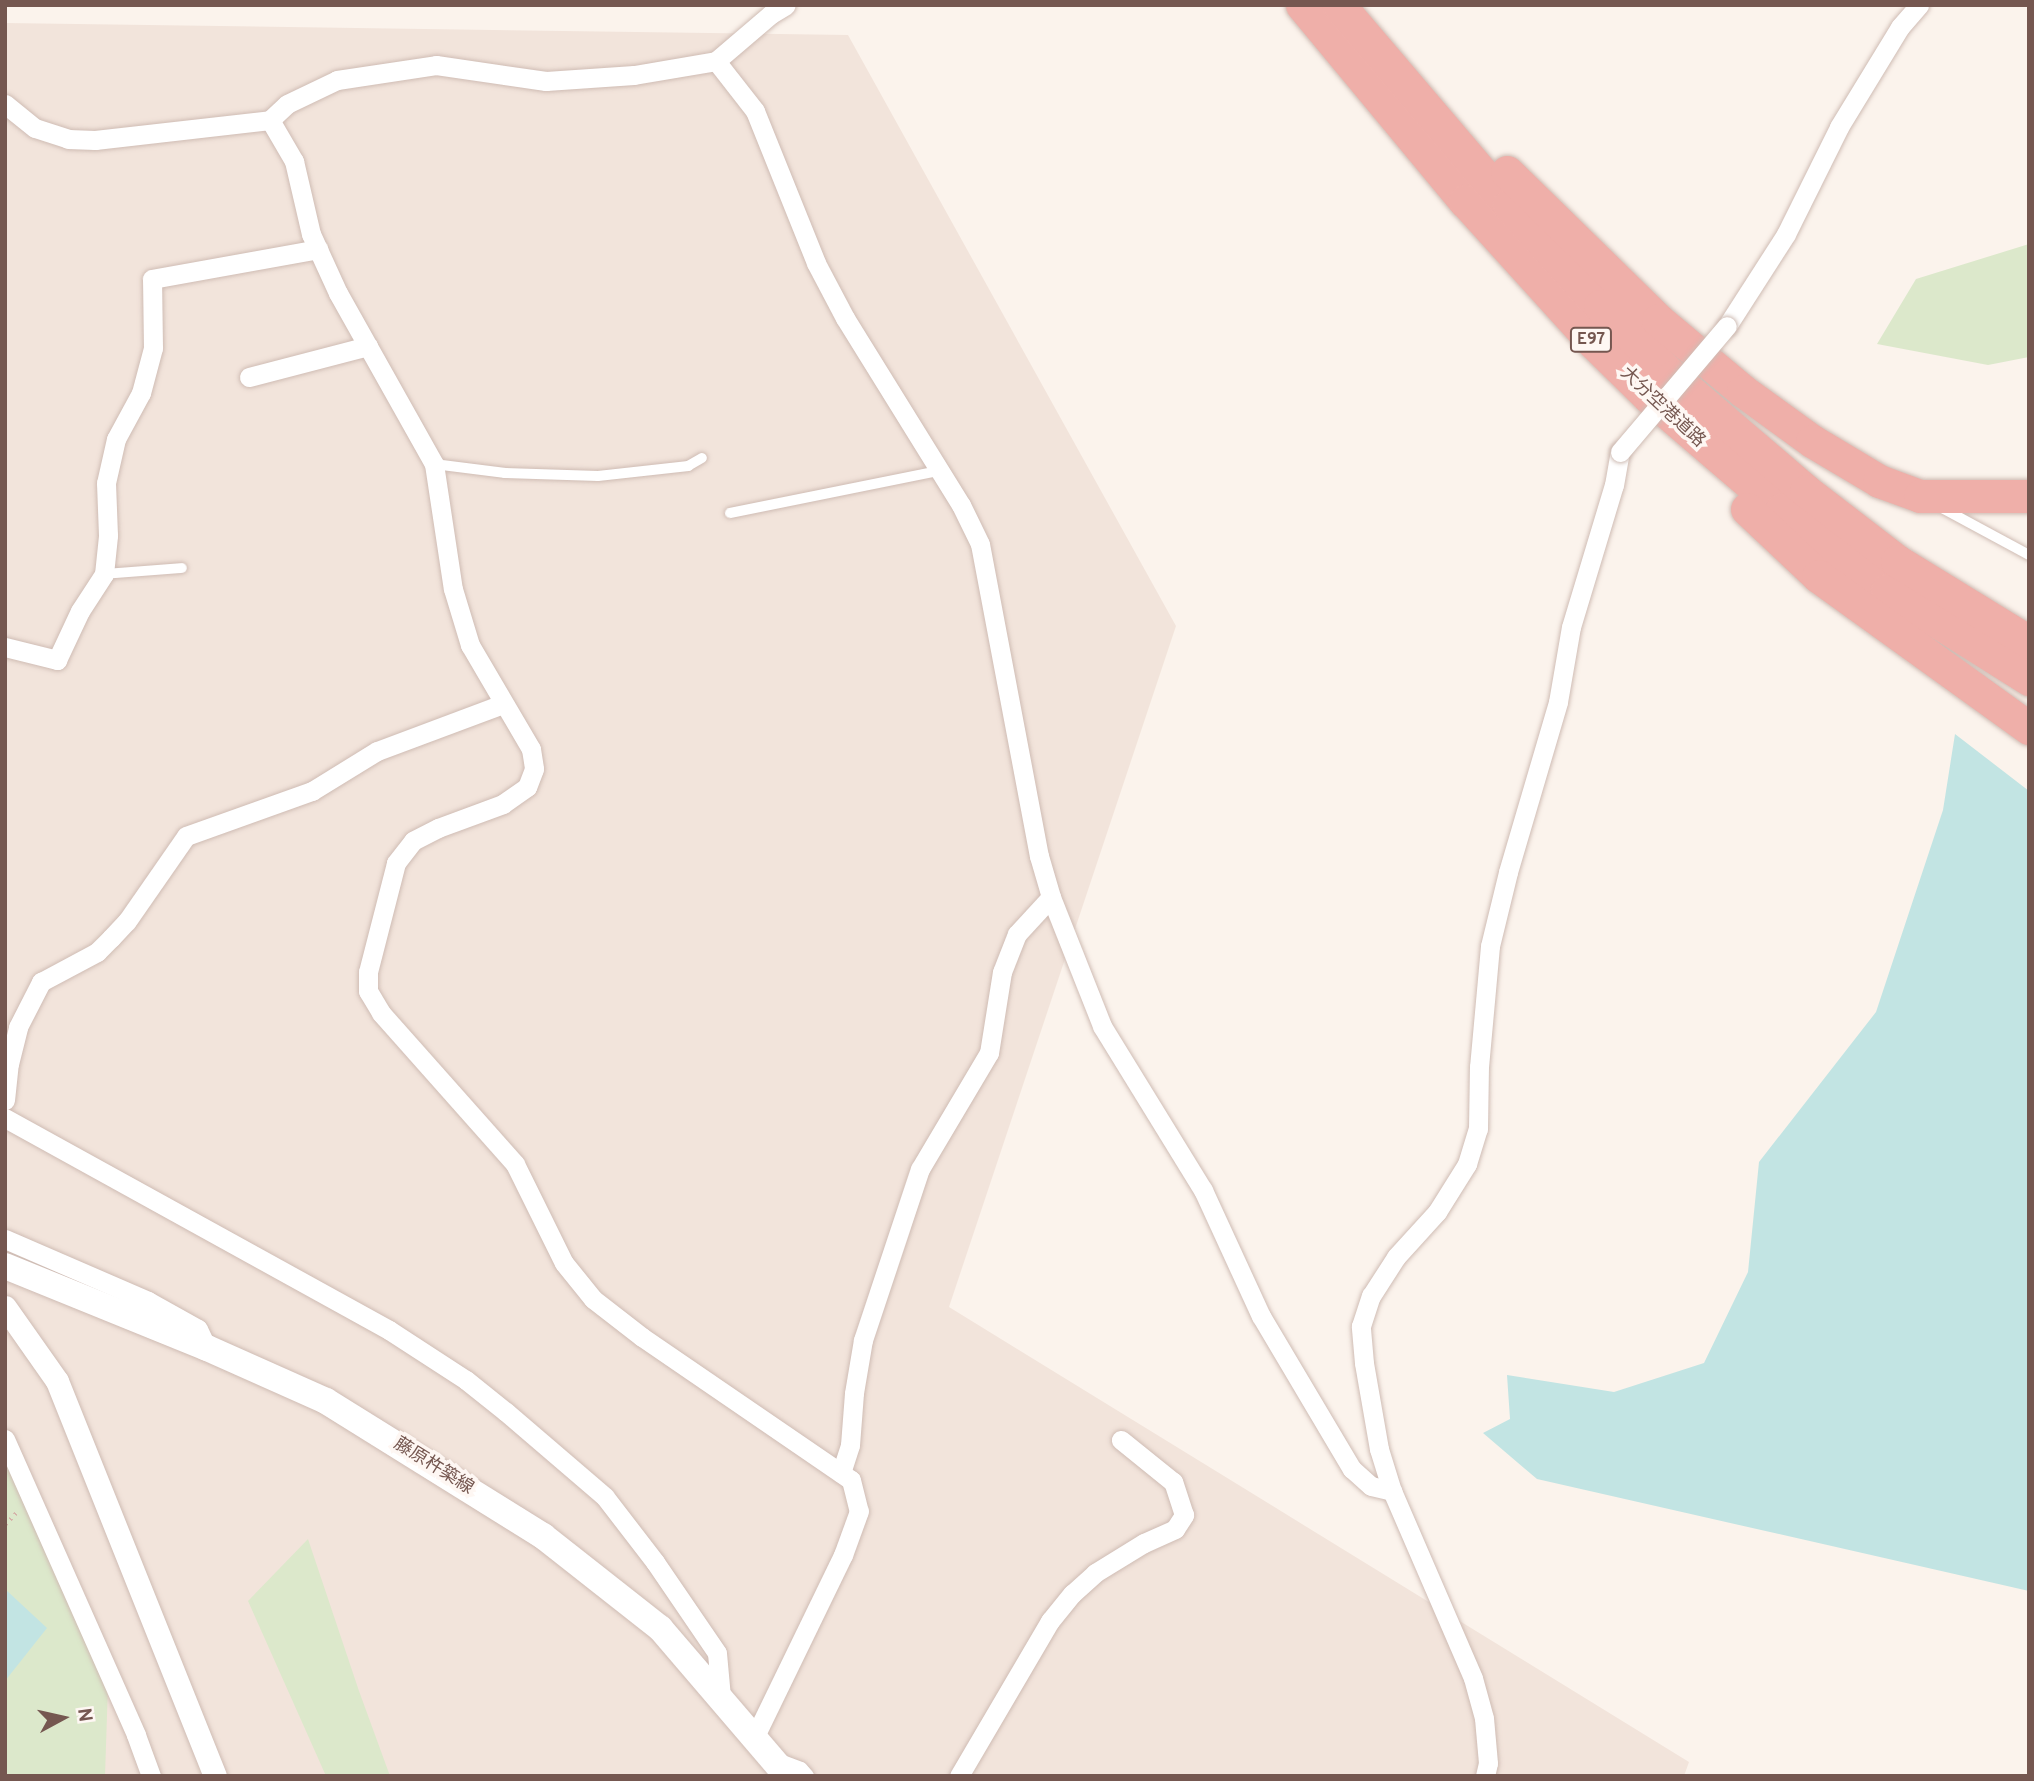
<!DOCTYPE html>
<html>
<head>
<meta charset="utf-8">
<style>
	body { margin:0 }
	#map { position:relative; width:2034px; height:1781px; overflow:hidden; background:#fbf3ec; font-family:Overpass,"Noto Sans JP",sans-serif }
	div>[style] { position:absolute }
	.residential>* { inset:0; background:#f2e4db }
	.green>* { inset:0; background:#dce8cb }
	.water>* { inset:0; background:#c2e4e3 }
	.path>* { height:3.5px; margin-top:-1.75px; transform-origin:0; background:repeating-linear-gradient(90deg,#d4b2a9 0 2px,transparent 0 7px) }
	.roads { filter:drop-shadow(0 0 2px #cfbcb4) drop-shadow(0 0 2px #cfbcb4) }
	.service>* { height:10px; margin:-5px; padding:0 5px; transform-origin:5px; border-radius:5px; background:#fff }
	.pedestrian>* { height:14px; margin:-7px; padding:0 7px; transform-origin:7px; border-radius:7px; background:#fff }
	.minor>* { height:19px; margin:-9.5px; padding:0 9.5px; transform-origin:9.5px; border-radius:9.5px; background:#fff }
	.tertiary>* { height:23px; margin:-11.5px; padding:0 11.5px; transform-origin:11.5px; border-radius:11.5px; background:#fff }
	.secondary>* { height:26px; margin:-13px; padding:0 13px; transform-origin:13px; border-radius:13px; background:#fff }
	.motorway>* { height:33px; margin:-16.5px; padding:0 16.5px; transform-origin:16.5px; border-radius:16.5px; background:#efafa9 }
	.bridges { filter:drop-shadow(0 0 2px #cfbcb4) drop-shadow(0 0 2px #cfbcb4) }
	.minor-bridge>* { height:19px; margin:-9.5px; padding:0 9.5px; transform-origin:9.5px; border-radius:9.5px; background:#fff }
	span { translate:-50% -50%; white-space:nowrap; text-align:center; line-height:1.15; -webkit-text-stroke:7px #fef7f3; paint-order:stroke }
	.shield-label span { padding:2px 5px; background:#fef7f3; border:2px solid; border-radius:5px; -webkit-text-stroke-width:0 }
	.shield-label { font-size:16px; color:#755750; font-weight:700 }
	.street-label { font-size:18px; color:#755750 }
	.frame { position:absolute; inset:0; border:7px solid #755750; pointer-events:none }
	.north { position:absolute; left:28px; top:1683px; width:70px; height:70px; -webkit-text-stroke:5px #fef7f3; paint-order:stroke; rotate:82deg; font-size:19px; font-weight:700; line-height:28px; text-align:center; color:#755750 }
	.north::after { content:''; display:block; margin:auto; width:24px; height:32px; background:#755750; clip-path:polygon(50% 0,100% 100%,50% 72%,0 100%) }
</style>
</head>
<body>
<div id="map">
	<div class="residential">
		<div style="clip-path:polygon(5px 23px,848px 35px,1176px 626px,949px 1307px,1689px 1762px,1684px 1776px,20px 1776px,5px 1711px)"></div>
	</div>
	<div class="green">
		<div style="clip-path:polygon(2029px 244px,2029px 357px,1988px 365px,1877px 344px,1916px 279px)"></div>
		<div style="clip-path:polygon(5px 1460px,108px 1685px,105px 1776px,5px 1776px)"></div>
		<div style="clip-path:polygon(308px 1539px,359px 1691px,390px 1776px,326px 1776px,248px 1601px)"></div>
	</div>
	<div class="water">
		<div style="clip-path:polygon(1955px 734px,2029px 791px,2029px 1591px,1537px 1479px,1483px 1433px,1510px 1419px,1507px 1375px,1614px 1392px,1704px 1363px,1748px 1272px,1759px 1162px,1876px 1012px,1943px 810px)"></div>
		<div style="clip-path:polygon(5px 1589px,47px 1628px,5px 1681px)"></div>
	</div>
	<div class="path">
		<div style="left:5px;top:1525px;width:19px;rotate:-47deg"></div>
	</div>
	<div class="roads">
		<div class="service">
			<div style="left:434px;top:464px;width:72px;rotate:7.2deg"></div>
			<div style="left:505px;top:473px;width:93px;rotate:1.8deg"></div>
			<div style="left:598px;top:476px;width:91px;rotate:-6.3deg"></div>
			<div style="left:688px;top:466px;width:16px;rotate:-30deg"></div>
			<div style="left:1942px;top:508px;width:99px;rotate:28.4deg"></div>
			<div style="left:730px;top:513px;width:213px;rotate:-11.4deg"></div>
			<div style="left:104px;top:574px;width:78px;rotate:-4.4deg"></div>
		</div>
		<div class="pedestrian">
			<div style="left:780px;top:1761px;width:22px;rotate:21deg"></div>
			<div style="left:801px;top:1769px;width:9px;rotate:49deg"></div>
		</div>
		<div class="minor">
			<div style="left:716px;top:61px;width:63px;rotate:52deg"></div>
			<div style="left:755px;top:111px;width:164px;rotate:68.1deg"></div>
			<div style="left:816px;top:263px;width:62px;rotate:62.2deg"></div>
			<div style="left:845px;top:318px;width:220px;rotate:58.2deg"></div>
			<div style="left:961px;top:505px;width:43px;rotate:64deg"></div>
			<div style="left:980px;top:544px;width:318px;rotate:79.3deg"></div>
			<div style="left:1039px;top:856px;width:43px;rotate:73.7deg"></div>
			<div style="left:1051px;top:897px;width:139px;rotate:68.4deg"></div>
			<div style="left:1102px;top:1026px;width:193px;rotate:58.4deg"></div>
			<div style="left:1203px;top:1190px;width:139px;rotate:65.3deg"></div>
			<div style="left:1261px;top:1316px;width:178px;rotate:59.3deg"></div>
			<div style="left:1352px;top:1469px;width:25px;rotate:42deg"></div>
			<div style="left:1371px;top:1486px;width:22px;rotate:13deg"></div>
			<div style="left:5px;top:104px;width:38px;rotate:39deg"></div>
			<div style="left:35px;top:128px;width:35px;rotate:18deg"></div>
			<div style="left:68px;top:139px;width:27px;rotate:2deg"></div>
			<div style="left:95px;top:140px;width:176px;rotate:-6.5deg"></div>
			<div style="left:270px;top:120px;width:23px;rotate:-43deg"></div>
			<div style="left:287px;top:104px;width:55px;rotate:-25.6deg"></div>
			<div style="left:337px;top:80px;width:100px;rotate:-8.6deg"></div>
			<div style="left:436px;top:65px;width:111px;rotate:8.3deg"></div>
			<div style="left:546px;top:81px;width:88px;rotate:-3.9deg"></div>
			<div style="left:634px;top:75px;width:83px;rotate:-9.7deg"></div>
			<div style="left:716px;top:61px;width:72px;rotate:-40.5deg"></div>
			<div style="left:771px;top:14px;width:17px;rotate:-31deg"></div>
			<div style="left:270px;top:120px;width:48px;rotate:59.7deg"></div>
			<div style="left:294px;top:161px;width:75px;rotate:76.9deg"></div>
			<div style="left:311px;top:234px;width:65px;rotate:65.4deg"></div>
			<div style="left:338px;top:293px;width:196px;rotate:60.7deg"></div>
			<div style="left:434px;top:464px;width:126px;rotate:81.4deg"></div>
			<div style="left:453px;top:589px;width:59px;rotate:73.1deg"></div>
			<div style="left:470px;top:645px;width:121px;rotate:59.6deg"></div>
			<div style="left:531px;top:749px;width:20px;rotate:81deg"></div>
			<div style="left:534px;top:769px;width:19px;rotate:111deg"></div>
			<div style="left:527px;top:787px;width:29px;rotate:145deg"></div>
			<div style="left:503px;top:804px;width:69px;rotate:159.7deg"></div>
			<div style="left:438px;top:828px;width:28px;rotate:153deg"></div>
			<div style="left:413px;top:841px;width:28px;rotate:128deg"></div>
			<div style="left:396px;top:863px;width:113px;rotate:104.4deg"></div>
			<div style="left:368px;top:972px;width:19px;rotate:90deg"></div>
			<div style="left:368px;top:991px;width:26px;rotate:59deg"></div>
			<div style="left:381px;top:1013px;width:202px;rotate:48.4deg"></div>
			<div style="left:515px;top:1164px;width:110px;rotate:63.7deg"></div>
			<div style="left:564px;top:1263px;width:46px;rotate:51.1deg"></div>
			<div style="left:593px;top:1299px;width:62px;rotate:37.8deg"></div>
			<div style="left:642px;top:1337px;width:253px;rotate:34.4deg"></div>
			<div style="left:851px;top:1480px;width:32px;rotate:76deg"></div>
			<div style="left:859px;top:1511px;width:47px;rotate:110deg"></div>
			<div style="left:843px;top:1555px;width:201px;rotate:115.9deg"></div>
			<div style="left:1727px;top:326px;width:109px;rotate:-57.3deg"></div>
			<div style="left:1786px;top:234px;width:119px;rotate:-63.6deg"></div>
			<div style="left:1839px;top:127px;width:117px;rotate:-58.6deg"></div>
			<div style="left:1900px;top:27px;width:29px;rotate:-49deg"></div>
			<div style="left:249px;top:377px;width:123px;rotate:-14.6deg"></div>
			<div style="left:5px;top:647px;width:54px;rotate:14deg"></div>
			<div style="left:57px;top:660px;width:54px;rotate:-64.9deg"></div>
			<div style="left:80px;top:611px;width:44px;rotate:-57deg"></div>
			<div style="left:104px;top:574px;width:39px;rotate:-84deg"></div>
			<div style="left:108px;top:535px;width:52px;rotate:-92.2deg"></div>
			<div style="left:106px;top:483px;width:45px;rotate:-77.2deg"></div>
			<div style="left:116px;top:439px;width:52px;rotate:-61.5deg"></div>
			<div style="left:141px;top:393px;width:47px;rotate:-75.1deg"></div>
			<div style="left:153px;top:348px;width:69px;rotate:-90.8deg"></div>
			<div style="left:152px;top:279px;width:169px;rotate:-10.2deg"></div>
			<div style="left:5px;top:1100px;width:36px;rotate:-84deg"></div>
			<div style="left:9px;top:1064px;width:38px;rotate:-76deg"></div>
			<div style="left:18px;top:1027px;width:51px;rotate:-62.9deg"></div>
			<div style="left:41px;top:982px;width:64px;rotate:-28.2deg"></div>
			<div style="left:97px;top:952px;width:20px;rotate:-45deg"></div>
			<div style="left:111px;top:938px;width:23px;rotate:-47deg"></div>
			<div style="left:127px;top:921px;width:103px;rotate:-55.2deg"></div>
			<div style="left:186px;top:836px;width:134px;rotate:-19.7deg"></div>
			<div style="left:312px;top:791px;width:76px;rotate:-31.6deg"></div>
			<div style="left:377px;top:751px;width:134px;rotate:-20.5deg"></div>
			<div style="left:5px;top:1118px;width:439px;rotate:28.9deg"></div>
			<div style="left:389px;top:1330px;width:92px;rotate:33deg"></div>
			<div style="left:466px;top:1380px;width:51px;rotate:38.7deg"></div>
			<div style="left:506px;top:1412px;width:130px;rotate:40.6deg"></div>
			<div style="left:605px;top:1497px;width:82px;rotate:52.4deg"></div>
			<div style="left:655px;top:1562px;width:110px;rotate:55.7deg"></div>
			<div style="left:717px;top:1653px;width:44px;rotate:84.8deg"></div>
			<div style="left:5px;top:1239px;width:156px;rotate:23.4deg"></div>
			<div style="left:148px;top:1301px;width:57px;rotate:29.2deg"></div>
			<div style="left:198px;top:1329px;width:21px;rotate:65deg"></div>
			<div style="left:5px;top:1439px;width:324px;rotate:66.1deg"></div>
			<div style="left:136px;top:1735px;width:44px;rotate:69.9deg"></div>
			<div style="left:841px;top:1473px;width:29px;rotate:-72deg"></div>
			<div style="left:850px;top:1445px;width:52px;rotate:-85.6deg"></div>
			<div style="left:854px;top:1393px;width:54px;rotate:-80.4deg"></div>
			<div style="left:863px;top:1340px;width:180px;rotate:-71.6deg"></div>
			<div style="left:920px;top:1169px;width:135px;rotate:-59.3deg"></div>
			<div style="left:989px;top:1053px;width:82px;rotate:-80.9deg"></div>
			<div style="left:1002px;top:972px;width:41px;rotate:-68.5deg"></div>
			<div style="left:1017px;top:934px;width:50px;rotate:-47.4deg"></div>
			<div style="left:959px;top:1776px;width:180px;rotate:-59.6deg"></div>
			<div style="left:1050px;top:1621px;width:35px;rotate:-51deg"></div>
			<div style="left:1072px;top:1594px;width:31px;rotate:-42deg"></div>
			<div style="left:1095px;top:1573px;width:57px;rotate:-31.5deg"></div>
			<div style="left:1144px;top:1543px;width:34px;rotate:-24deg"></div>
			<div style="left:1175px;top:1529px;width:17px;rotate:-57deg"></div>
			<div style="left:1184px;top:1515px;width:35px;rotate:-108deg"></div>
			<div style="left:1173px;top:1482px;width:67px;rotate:-141.1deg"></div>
			<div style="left:1485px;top:1776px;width:13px;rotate:-77deg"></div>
			<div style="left:1488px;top:1763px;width:45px;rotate:-95.1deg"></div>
			<div style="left:1484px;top:1718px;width:41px;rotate:-105.4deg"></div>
			<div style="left:1473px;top:1678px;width:204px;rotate:-113.4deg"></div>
			<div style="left:1392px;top:1491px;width:44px;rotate:-107.2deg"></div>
			<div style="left:1379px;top:1449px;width:87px;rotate:-99.9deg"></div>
			<div style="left:1364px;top:1363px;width:37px;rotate:-95deg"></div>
			<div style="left:1361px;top:1326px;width:32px;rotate:-72deg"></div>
			<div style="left:1371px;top:1296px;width:46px;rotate:-57.3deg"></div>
			<div style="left:1396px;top:1257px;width:61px;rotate:-47.7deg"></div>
			<div style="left:1437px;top:1212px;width:57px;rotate:-58deg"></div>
			<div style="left:1467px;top:1164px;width:37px;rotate:-73deg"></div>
			<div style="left:1478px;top:1129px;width:62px;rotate:-89.1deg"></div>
			<div style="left:1479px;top:1067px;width:121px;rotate:-84.8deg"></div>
			<div style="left:1490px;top:946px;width:76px;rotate:-76.3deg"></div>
			<div style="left:1508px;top:872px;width:177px;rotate:-73.6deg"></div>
			<div style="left:1558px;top:702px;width:76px;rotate:-80.2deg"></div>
			<div style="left:1571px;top:627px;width:148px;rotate:-73.2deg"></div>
			<div style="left:1614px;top:485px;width:34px;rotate:-80deg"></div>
		</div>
		<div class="tertiary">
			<div style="left:5px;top:1307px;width:90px;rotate:54.9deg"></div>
			<div style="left:57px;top:1381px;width:425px;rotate:68.2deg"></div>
		</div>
		<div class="secondary">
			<div style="left:5px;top:1266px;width:218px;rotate:22.1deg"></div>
			<div style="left:207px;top:1348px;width:130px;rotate:24deg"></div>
			<div style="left:326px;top:1401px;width:256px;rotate:31.9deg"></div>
			<div style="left:543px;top:1536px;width:149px;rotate:38.2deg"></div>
			<div style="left:660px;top:1628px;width:195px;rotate:49.4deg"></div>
		</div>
		<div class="motorway">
			<div style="left:1302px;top:5px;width:255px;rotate:50.3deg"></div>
			<div style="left:1465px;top:201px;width:190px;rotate:47.8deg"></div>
			<div style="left:1593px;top:342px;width:78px;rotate:44.5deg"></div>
			<div style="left:1649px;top:397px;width:174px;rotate:40.6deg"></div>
			<div style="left:1781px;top:510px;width:133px;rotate:37deg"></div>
			<div style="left:1887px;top:590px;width:168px;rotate:32.1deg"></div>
			<div style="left:1339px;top:5px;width:262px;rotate:49.6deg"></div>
			<div style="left:1509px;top:205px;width:136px;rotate:48deg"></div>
			<div style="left:1600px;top:306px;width:102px;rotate:44.2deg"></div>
			<div style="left:1673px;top:377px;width:175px;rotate:40.6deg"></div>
			<div style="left:1806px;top:491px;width:115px;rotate:37.6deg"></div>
			<div style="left:1897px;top:561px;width:155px;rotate:31.5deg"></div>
			<div style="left:1507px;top:172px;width:211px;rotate:44.4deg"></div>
			<div style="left:1658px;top:320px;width:111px;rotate:39.9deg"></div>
			<div style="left:1743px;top:391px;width:85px;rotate:35.9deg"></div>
			<div style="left:1812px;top:441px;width:78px;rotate:30.8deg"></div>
			<div style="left:1879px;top:481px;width:44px;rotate:20.1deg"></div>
			<div style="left:1920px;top:496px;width:109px"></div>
			<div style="left:1747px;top:509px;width:98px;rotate:43.3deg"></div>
			<div style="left:1818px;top:576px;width:260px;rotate:35.8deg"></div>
		</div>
	</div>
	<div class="bridges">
		<div class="minor-bridge">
			<div style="left:1620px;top:452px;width:165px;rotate:-49.7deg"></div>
		</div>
	</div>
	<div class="shield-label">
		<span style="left:1591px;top:340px">E97</span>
	</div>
	<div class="street-label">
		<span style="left:1662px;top:408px;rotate:43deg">大分空港道路</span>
		<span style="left:433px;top:1467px;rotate:32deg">藤原杵築線</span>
	</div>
	<div class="frame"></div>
	<div class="north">N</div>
</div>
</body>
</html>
